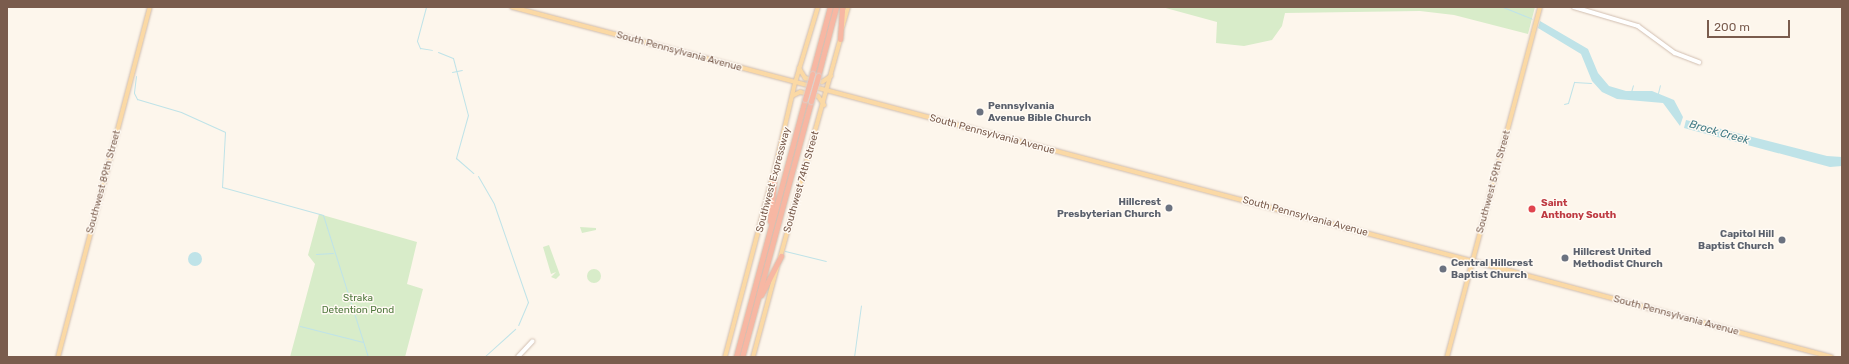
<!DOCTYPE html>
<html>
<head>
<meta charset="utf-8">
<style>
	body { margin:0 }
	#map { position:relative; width:1849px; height:364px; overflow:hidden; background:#fdf6ec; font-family:Rubik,sans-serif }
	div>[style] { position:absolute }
	.green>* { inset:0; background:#d8ecc9 }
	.round { border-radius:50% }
	.water>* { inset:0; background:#bfe3e8 }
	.stream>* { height:1px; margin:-0.5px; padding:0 0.5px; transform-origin:0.5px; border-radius:0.5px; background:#bfe3e8 }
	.roads { filter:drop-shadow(0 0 1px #d1beb0) drop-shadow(0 0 1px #d1beb0) }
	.minor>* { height:3.5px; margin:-1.75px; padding:0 1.75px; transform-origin:1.75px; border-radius:1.75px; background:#fff }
	.major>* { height:4px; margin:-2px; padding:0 2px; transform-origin:2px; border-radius:2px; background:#fbd9a5 }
	.highway>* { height:5px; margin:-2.5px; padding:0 2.5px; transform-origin:2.5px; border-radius:2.5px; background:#f7b7a3 }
	.bridges { filter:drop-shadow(0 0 1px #dad1cd) drop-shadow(0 0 1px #dad1cd) }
	.highway-bridge>* { height:5px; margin:-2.5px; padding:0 2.5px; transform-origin:2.5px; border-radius:2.5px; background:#f7b7a3 }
	.dots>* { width:11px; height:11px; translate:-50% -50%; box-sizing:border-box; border:2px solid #fffaf3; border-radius:50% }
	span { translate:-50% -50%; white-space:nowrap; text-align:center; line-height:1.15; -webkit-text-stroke:3px #fffaf3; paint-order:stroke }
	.street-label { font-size:10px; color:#7a5c4d }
	.worship-label { font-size:10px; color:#5b616d; font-weight:700 }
	.left { translate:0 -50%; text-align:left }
	.right { translate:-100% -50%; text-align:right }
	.health-label { font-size:10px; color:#be3a42; font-weight:700 }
	.park-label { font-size:10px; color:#537a41 }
	.water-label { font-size:11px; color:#437c86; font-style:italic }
	.frame { position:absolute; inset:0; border:8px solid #7a5c4d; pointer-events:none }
	.scale { position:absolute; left:1707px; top:20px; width:83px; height:18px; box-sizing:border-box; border:2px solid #7a5c4d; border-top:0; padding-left:5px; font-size:12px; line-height:14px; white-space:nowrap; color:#7a5c4d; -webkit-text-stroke:3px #fffaf3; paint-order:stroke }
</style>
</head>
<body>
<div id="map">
	<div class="green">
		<div style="clip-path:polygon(1162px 7px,1535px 7px,1528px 34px,1454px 15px,1420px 11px,1285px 13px,1282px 26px,1272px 40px,1244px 46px,1216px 43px,1217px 22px)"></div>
		<div style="clip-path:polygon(319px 214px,417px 242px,407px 284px,423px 289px,405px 357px,290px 357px,315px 264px,308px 255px)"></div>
		<div style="clip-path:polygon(580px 227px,596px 228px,596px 230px,582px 233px)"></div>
		<div style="clip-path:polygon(549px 245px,560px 275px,556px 279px,551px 277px,556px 272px,551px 274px,543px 247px)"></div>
		<div class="round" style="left:587px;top:269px;width:14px;height:14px"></div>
	</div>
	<div class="water">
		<div style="clip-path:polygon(1540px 21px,1588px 49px,1598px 73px,1609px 86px,1626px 91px,1652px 91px,1674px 100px,1683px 117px,1680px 126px,1663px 103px,1617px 99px,1602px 92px,1592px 81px,1581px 54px,1538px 28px)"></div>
		<div style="clip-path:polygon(1686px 120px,1827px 156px,1842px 157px,1842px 166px,1830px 167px,1684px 128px)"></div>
		<div class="round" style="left:188px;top:252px;width:14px;height:14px"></div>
	</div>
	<div class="stream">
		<div style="left:426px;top:7px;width:35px;rotate:105deg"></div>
		<div style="left:417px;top:41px;width:8px;rotate:67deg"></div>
		<div style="left:420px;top:48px;width:12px;rotate:9deg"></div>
		<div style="left:1503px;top:7px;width:31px;rotate:22deg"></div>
		<div style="left:438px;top:52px;width:16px;rotate:22deg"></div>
		<div style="left:453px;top:58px;width:59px;rotate:75.3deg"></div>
		<div style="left:468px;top:115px;width:45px;rotate:105.6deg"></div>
		<div style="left:456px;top:158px;width:23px;rotate:41deg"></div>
		<div style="left:452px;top:72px;width:10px;rotate:-11deg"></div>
		<div style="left:136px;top:76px;width:17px;rotate:97deg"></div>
		<div style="left:134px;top:93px;width:7px;rotate:63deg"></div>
		<div style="left:137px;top:99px;width:46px;rotate:16.5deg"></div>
		<div style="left:181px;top:112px;width:48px;rotate:24.4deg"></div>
		<div style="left:225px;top:132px;width:55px;rotate:93.1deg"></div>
		<div style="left:222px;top:187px;width:105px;rotate:15.5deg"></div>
		<div style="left:323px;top:215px;width:149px;rotate:72.4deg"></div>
		<div style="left:1631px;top:92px;width:7px;rotate:-74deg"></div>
		<div style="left:1658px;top:93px;width:8px;rotate:-76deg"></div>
		<div style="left:1564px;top:104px;width:4px;rotate:-14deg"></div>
		<div style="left:1568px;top:103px;width:22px;rotate:-74deg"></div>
		<div style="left:1574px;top:82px;width:17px;rotate:3deg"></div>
		<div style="left:478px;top:176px;width:32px;rotate:60deg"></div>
		<div style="left:494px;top:204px;width:104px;rotate:70.9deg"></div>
		<div style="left:528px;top:302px;width:25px;rotate:113deg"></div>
		<div style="left:785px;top:251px;width:42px;rotate:13.7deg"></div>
		<div style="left:316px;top:254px;width:17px;rotate:-3deg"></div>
		<div style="left:300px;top:326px;width:65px;rotate:14.3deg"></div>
		<div style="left:484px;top:357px;width:42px;rotate:-42.1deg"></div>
		<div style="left:854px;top:357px;width:52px;rotate:-82.3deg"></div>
	</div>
	<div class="roads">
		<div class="minor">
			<div style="left:1574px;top:7px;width:67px;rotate:16.5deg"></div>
			<div style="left:1638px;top:26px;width:46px;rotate:36.1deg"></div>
			<div style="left:1675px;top:53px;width:26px;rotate:21deg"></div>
			<div style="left:518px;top:357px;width:21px;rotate:-47deg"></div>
		</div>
		<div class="major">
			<div style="left:512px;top:7px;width:1044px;rotate:14.82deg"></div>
			<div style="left:842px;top:28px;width:22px;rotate:-74deg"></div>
			<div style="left:799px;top:68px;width:12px;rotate:59deg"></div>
			<div style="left:805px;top:78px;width:17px;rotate:13deg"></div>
			<div style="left:822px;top:82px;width:11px;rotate:-34deg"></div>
			<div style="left:792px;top:96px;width:9px;rotate:-27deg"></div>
			<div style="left:800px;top:92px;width:18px;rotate:13deg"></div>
			<div style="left:818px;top:96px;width:11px;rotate:56deg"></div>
			<div style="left:774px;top:173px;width:92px;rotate:-76.9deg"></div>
			<div style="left:795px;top:83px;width:79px;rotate:-73.2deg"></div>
			<div style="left:780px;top:258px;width:229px;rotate:-74.6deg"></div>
			<div style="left:1473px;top:261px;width:371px;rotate:15deg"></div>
			<div style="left:58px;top:357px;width:362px;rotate:-75.3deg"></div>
			<div style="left:725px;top:357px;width:184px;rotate:-75.2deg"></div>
			<div style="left:753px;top:357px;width:96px;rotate:-75deg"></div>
			<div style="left:1447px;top:357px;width:362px;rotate:-75.1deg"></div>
		</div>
		<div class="highway">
			<div style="left:840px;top:39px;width:32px;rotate:-86deg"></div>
			<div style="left:812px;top:74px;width:69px;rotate:-75deg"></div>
			<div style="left:818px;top:76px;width:71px;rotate:-75.4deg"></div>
			<div style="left:770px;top:221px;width:50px;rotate:-84.3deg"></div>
			<div style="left:761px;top:295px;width:44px;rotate:-62.9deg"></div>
			<div style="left:736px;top:357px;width:267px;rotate:-75deg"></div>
			<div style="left:742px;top:357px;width:265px;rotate:-74.9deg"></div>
		</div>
	</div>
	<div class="bridges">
		<div class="highway-bridge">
			<div style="left:805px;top:99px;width:26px;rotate:-74deg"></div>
			<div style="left:811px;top:101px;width:26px;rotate:-74deg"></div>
		</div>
	</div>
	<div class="dots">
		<div style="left:980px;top:112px;background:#6b7280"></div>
		<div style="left:1169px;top:208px;background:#6b7280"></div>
		<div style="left:1532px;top:209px;background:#e0444e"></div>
		<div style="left:1782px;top:240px;background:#6b7280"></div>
		<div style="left:1565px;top:258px;background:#6b7280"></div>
		<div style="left:1443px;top:269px;background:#6b7280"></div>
	</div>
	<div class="street-label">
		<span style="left:679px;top:52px;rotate:15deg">South Pennsylvania Avenue</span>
		<span style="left:992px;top:135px;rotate:15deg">South Pennsylvania Avenue</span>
		<span style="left:774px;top:180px;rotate:-75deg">Southwest Expressway</span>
		<span style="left:104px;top:182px;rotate:-75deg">Southwest 89th Street</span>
		<span style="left:802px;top:182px;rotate:-74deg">Southwest 74th Street</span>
		<span style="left:1494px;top:182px;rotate:-75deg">Southwest 59th Street</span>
		<span style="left:1305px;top:217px;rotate:15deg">South Pennsylvania Avenue</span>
		<span style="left:1676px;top:316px;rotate:15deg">South Pennsylvania Avenue</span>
	</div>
	<div class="worship-label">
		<span class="left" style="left:988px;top:112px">Pennsylvania<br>Avenue Bible Church</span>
		<span class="right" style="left:1161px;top:208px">Hillcrest<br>Presbyterian Church</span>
		<span class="right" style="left:1774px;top:240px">Capitol Hill<br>Baptist Church</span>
		<span class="left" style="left:1573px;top:258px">Hillcrest United<br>Methodist Church</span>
		<span class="left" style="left:1451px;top:269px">Central Hillcrest<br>Baptist Church</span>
	</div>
	<div class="health-label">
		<span class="left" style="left:1541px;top:209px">Saint<br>Anthony South</span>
	</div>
	<div class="park-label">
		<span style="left:358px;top:304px">Straka<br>Detention Pond</span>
	</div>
	<div class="water-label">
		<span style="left:1719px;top:133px;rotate:16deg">Brock Creek</span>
	</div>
	<div class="frame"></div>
	<div class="scale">200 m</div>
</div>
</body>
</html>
